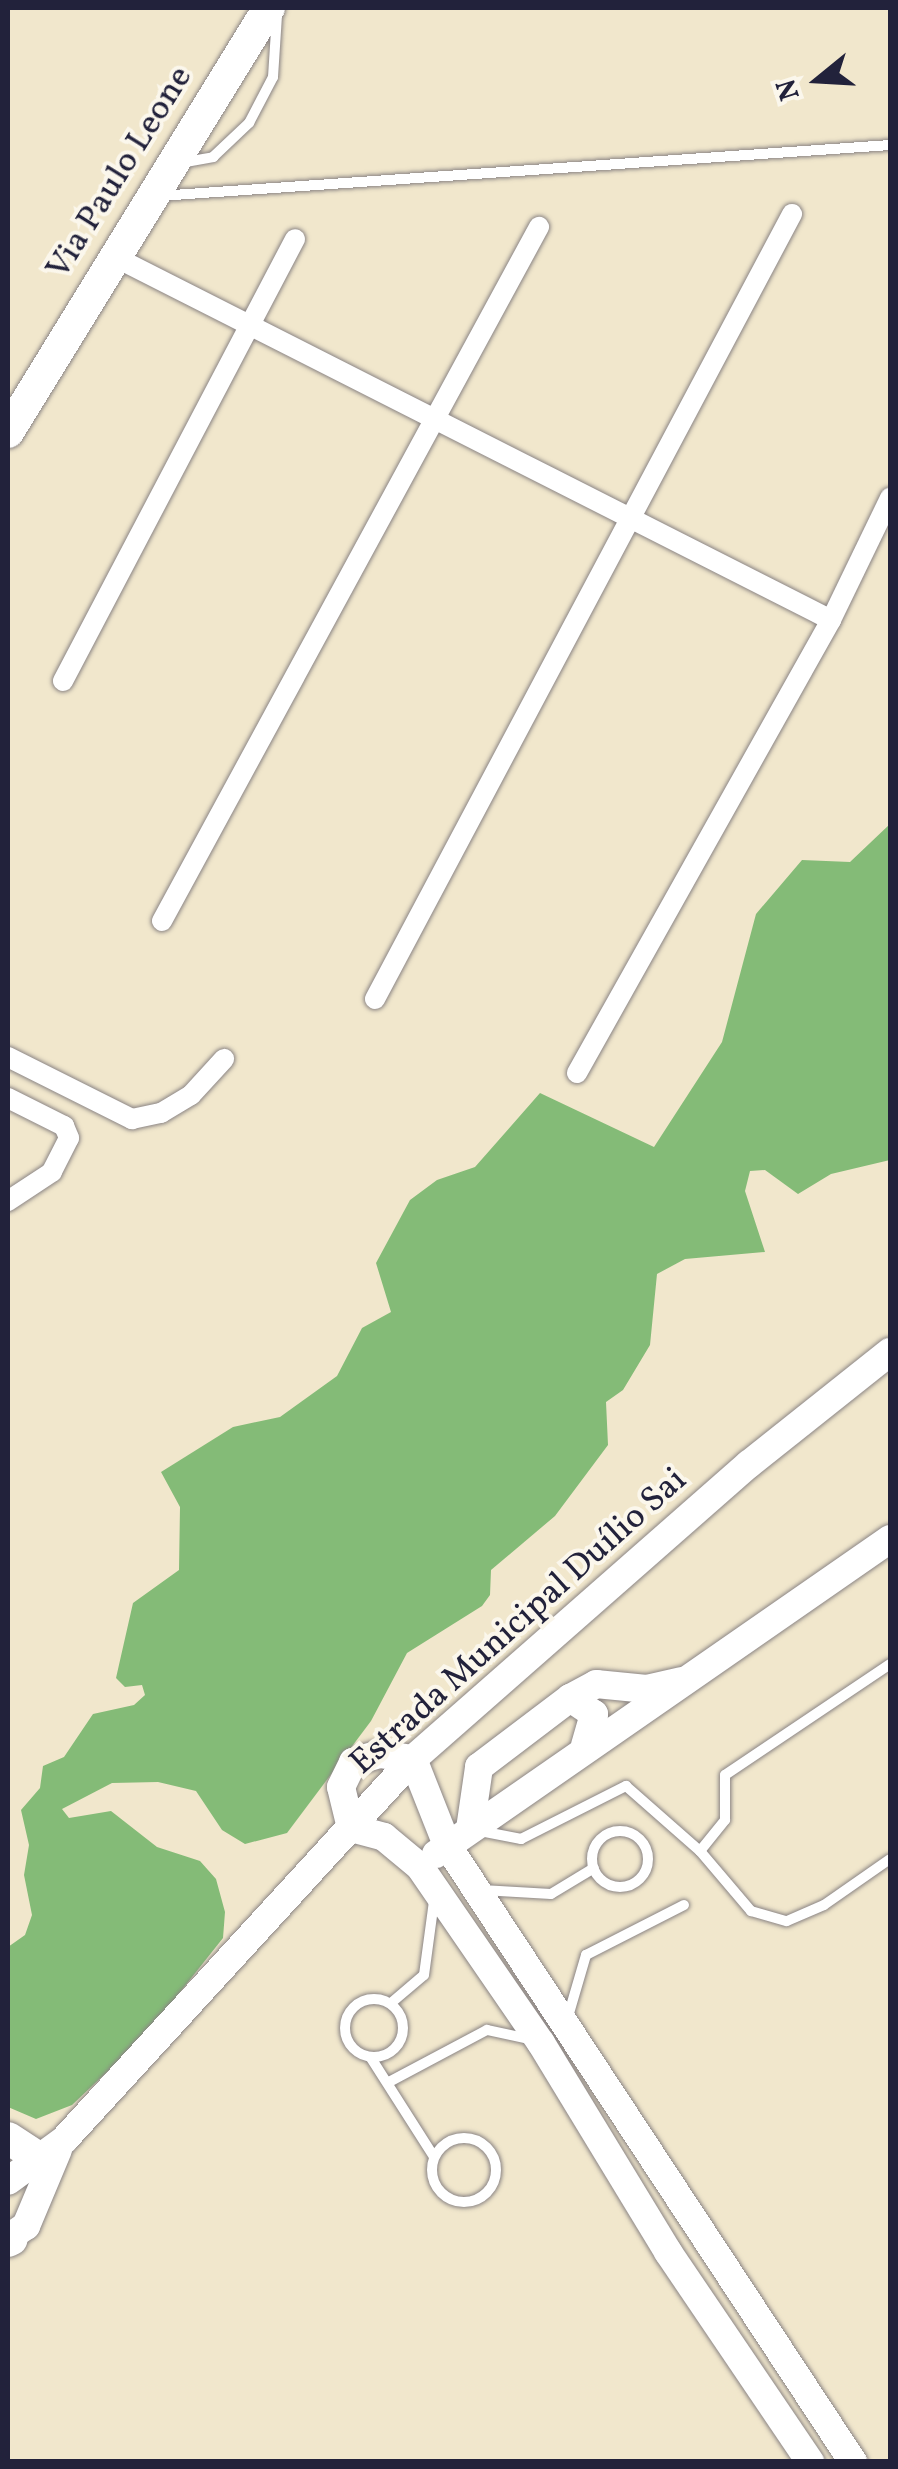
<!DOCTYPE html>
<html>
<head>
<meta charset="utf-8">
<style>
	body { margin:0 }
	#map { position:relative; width:898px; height:2469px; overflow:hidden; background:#f1e7cc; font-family:Vollkorn,serif }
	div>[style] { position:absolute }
	.forest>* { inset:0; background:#84bb77 }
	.roads { filter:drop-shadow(0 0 2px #8a8484) drop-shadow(0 0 2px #8a8484) }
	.lane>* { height:10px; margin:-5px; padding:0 5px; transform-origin:5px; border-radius:5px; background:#fff }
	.lane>.ring { margin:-5px; padding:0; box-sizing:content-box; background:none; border:10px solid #fff; border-radius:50% }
	.street>* { height:20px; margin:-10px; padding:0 10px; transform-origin:10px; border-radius:10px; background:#fff }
	.secondary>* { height:28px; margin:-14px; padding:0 14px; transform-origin:14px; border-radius:14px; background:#fff }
	.primary>* { height:32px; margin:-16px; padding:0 16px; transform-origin:16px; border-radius:16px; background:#fff }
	span { translate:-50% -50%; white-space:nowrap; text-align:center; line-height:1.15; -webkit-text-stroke:8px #fbf7ec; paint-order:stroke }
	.street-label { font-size:35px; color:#22223b }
	.frame { position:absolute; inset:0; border:10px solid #22223b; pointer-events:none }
	.north { position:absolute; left:768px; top:30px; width:100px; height:100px; -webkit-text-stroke:8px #fbf7ec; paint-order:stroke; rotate:252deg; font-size:28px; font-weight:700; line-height:40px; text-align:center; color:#22223b }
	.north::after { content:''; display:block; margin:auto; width:35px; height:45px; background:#22223b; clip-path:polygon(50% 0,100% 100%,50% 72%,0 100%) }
</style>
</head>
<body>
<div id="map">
	<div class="forest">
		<div style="clip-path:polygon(890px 824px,890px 1160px,831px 1174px,798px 1194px,765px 1170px,750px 1171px,745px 1191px,765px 1252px,685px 1259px,657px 1274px,650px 1345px,623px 1390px,606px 1402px,608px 1445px,555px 1516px,491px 1570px,490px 1595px,482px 1606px,407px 1653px,371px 1721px,287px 1833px,245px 1844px,222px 1830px,196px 1791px,158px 1782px,112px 1783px,62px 1809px,69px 1818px,111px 1811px,157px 1847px,200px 1861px,216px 1879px,225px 1912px,223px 1938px,146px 2035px,72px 2105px,36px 2119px,8px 2107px,8px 1947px,25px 1935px,32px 1915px,24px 1875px,29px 1845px,21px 1810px,40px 1788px,43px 1766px,64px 1757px,93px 1714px,134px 1705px,145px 1695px,142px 1685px,125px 1687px,116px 1678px,133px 1603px,179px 1570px,180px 1507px,161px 1472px,233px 1427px,280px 1417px,337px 1376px,362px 1328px,391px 1312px,376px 1263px,410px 1200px,437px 1180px,475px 1167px,540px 1093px,654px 1147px,722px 1042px,756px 914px,802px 860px,850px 862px)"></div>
	</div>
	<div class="roads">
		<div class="lane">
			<div style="left:180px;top:163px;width:34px;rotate:-10deg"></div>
			<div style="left:213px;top:157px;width:50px;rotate:-43.4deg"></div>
			<div style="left:249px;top:123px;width:52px;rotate:-62.4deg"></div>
			<div style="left:273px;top:77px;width:62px;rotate:-86.3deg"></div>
			<div style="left:159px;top:196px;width:733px;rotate:-3.99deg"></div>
			<div style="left:480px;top:1831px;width:42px;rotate:11deg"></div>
			<div style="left:521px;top:1839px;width:118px;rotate:-26.8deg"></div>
			<div style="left:626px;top:1786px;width:98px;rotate:41.3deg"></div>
			<div style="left:700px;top:1851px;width:79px;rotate:49.6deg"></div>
			<div style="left:751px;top:1911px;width:37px;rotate:16deg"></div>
			<div style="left:787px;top:1921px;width:40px;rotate:-23.4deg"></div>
			<div style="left:824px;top:1905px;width:80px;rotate:-34.9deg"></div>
			<div class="ring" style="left:592px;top:1831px;width:46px;height:46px"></div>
			<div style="left:700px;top:1851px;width:40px;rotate:-51deg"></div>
			<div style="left:725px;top:1820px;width:45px;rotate:-90deg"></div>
			<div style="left:725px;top:1775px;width:199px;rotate:-33.9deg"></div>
			<div style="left:482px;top:1890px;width:69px;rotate:3.3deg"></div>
			<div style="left:551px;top:1894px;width:50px;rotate:-31.2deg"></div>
			<div class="ring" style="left:345px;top:1999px;width:48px;height:48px"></div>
			<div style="left:391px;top:2003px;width:43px;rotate:-40.3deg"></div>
			<div style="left:424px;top:1975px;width:75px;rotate:-82.3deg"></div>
			<div style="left:567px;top:2020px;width:68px;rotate:-73.7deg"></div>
			<div style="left:586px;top:1955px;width:110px;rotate:-27deg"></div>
			<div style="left:371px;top:2058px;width:117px;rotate:57.5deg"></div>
			<div style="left:389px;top:2082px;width:111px;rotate:-28deg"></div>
			<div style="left:487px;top:2030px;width:48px;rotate:12deg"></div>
			<div class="ring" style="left:432px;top:2138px;width:54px;height:54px"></div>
		</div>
		<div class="street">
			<div style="left:113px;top:256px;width:805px;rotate:26.88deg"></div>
			<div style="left:63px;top:681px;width:499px;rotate:-62.3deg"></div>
			<div style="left:162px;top:921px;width:790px;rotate:-61.49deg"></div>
			<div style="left:375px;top:999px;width:889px;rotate:-62.02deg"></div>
			<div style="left:8px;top:1057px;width:139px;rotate:26.6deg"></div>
			<div style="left:132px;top:1119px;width:30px;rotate:-12deg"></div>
			<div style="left:161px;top:1113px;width:35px;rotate:-31deg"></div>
			<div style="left:191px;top:1095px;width:49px;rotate:-47.5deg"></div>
			<div style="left:577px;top:1073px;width:519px;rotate:-60.72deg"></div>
			<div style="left:831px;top:620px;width:136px;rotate:-64.2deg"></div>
			<div style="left:8px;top:1098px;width:63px;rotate:26.6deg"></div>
			<div style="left:64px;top:1126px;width:13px;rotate:67deg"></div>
			<div style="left:69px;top:1138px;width:38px;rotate:117deg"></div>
			<div style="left:52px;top:1172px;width:53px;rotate:146.6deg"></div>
		</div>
		<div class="secondary">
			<div style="left:570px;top:1698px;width:29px;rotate:34deg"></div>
			<div style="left:594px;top:1714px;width:33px;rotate:106deg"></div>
			<div style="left:351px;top:1828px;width:42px;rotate:-103.7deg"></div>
			<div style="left:341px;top:1787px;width:28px;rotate:-64deg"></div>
			<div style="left:353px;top:1762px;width:28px;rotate:-17deg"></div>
			<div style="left:380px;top:1754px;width:33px;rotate:9deg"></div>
			<div style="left:413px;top:1759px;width:92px;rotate:68.4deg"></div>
			<div style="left:447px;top:1845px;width:739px;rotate:56.65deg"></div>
			<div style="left:351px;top:1828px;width:34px;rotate:15deg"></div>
			<div style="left:384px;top:1837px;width:47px;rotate:39.8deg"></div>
			<div style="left:420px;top:1867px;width:214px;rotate:55.5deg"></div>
			<div style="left:541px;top:2043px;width:245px;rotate:58.7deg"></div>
			<div style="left:668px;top:2252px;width:254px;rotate:55.9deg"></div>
			<div style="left:470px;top:1829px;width:63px;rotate:-81.7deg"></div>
			<div style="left:479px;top:1767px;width:114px;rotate:-37.2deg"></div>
			<div style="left:570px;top:1698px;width:30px;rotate:-28deg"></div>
			<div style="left:596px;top:1684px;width:51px;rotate:5.6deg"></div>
			<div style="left:647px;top:1689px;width:35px;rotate:-13deg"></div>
			<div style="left:436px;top:1854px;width:553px;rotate:-34.75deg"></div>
			<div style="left:8px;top:2181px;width:69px;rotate:-36.2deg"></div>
			<div style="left:64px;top:2140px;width:517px;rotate:-47.51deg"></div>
			<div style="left:413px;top:1759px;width:447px;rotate:-41.3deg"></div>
			<div style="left:749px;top:1464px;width:180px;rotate:-38.5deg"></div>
			<div style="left:8px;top:2238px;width:22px;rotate:-34deg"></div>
			<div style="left:26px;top:2226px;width:82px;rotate:-67.2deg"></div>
		</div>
		<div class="primary">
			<div style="left:8px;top:432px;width:498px;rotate:-58.4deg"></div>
			<div style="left:8px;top:2138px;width:37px;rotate:33deg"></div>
			<div style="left:8px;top:2241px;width:4px;rotate:-27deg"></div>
		</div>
	</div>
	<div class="street-label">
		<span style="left:120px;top:173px;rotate:-58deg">Via Paulo Leone</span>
		<span style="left:519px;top:1622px;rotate:-42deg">Estrada Municipal Duílio Sai</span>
	</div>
	<div class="frame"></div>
	<div class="north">N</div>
</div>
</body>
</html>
